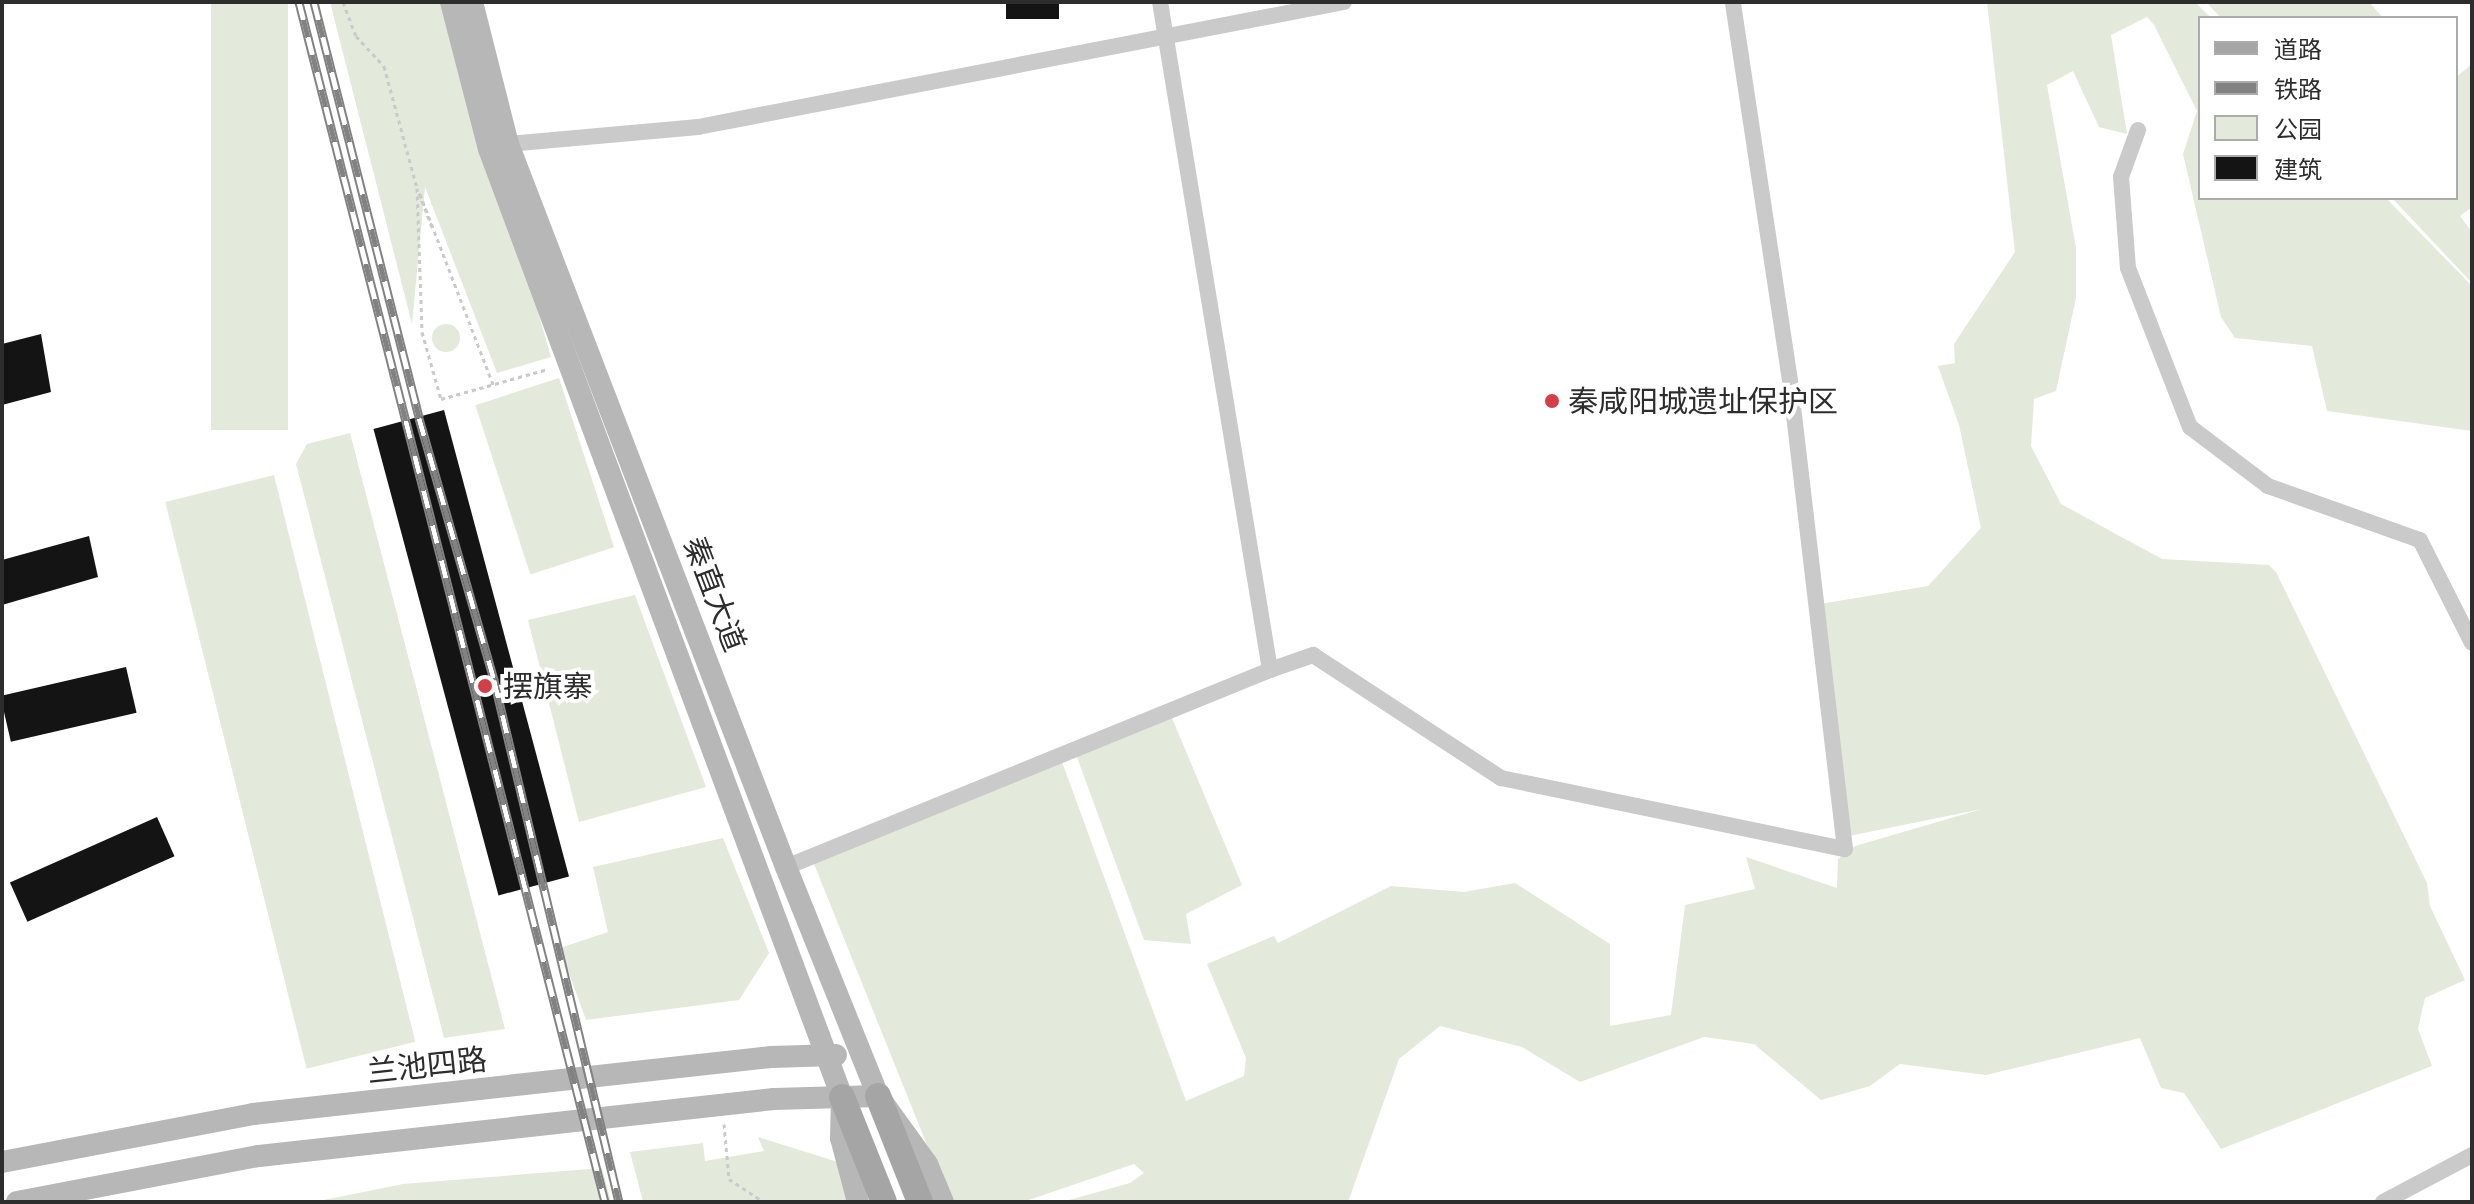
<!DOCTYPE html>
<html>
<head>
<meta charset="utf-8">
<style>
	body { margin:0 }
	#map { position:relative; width:2474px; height:1204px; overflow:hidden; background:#fff; font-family:"Titillium Web","Noto Sans SC",sans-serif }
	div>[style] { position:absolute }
	.green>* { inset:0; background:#e3e9db; transform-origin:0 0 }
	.round { border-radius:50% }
	.building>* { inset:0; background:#141414; transform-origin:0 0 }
	.path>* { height:3px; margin-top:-1.5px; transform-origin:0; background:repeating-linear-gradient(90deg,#cacaca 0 4px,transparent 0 8px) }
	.street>* { height:16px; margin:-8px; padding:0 8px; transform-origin:8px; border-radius:8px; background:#cacaca }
	.secondary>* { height:22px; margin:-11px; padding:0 11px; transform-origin:11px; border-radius:11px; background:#b7b7b7 }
	.primary>* { height:26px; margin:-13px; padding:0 13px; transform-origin:13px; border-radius:13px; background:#a5a5a5 }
	.rail>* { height:9px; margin-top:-4.5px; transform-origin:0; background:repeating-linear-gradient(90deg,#fff 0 18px,#828282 0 36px); box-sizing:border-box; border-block:2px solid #828282 }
	.dots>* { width:22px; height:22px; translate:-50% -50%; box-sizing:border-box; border:4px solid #fff; border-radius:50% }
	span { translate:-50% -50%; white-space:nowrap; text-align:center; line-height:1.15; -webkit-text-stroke:8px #fff; paint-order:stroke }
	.poi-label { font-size:30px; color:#2d2d2d }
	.left { translate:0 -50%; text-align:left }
	.street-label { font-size:30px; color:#2d2d2d }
	.frame { position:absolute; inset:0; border:4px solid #2d2d2d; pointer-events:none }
	.legend { position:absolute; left:2198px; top:16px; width:260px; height:184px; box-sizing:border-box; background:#fff; border:2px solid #ababab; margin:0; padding:10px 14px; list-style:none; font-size:24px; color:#2d2d2d }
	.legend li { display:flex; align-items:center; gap:16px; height:40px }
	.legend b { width:40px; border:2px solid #ababab }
</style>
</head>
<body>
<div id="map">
	<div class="green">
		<div style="left:211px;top:2px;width:77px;height:428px"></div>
		<div style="clip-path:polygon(330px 2px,449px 2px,551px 357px,497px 373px,425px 187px,412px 324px)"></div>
		<div style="clip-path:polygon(1987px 2px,2195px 2px,2211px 18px,2200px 18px,2200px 198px,2386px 198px,2472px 286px,2472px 431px,2327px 411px,2312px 346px,2235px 338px,2221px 317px,2183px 154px,2197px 111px,2154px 25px,2147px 17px,2111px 35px,2127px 134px,2099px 127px,2073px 71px,2047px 85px,2076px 248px,2076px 298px,2056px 391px,2034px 399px,2031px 446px,2061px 504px,2162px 559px,2269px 565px,2276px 572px,2427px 883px,2430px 906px,2465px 980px,2425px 998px,2418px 1029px,2432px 1066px,2221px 1149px,2184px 1093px,2161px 1088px,2140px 1038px,1986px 1075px,1900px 1064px,1870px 1086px,1821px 1100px,1754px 1044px,1704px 1037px,1580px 1082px,1522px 1047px,1440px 1026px,1399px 1059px,1348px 1202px,1062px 1202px,1130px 1183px,1144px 1173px,1134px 1164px,1023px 1202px,950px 1202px,810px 854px,1058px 751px,1186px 1101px,1244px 1076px,1246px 1058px,1207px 964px,1274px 936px,1278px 943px,1391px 886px,1464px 892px,1515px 883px,1610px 944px,1610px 1026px,1671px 1015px,1685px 905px,1755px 889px,1746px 857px,1837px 888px,1838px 859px,1855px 846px,1982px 809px,1849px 836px,1820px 604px,1928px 586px,1981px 528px,1959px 425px,1938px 366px,1955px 363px,1954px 344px,2015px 252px)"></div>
		<div style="clip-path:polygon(2206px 2px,2369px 2px,2383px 18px,2221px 18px)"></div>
		<div style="clip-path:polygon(2472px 64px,2472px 207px,2460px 216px,2472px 232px,2472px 283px,2392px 198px,2456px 198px,2456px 77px)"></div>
		<div class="round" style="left:432px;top:324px;width:28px;height:28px"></div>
		<div style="left:559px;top:378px;width:178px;height:88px;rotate:72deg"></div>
		<div style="clip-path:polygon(350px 433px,505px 1029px,444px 1038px,296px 464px,307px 444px)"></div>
		<div style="left:274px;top:475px;width:584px;height:112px;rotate:76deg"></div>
		<div style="clip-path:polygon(635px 595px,706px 787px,579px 822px,528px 620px)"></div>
		<div style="clip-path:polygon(1167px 706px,1242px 885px,1186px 914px,1191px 944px,1144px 940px,1075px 752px)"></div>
		<div style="clip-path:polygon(723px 838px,769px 953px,739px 1000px,586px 1020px,560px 948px,608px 932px,593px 867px)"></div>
		<div style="clip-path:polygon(758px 1137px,838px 1162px,852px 1202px,643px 1202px,630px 1152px,703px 1143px,705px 1161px,764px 1151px)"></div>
		<div style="clip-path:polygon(602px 1168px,611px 1202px,314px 1202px,403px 1184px)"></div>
	</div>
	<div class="building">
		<div style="left:1006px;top:2px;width:53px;height:17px"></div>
		<div style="clip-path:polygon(41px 334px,51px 392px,2px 405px,2px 344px)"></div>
		<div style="left:444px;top:410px;width:483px;height:73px;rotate:75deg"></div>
		<div style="clip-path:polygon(89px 536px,98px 577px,2px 605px,2px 560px)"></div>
		<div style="left:126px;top:667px;width:47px;height:129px;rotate:77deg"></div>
		<div style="left:157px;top:817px;width:43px;height:161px;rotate:66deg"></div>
	</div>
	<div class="path">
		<div style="left:343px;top:2px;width:36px;rotate:69deg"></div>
		<div style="left:356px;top:36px;width:41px;rotate:47deg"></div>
		<div style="left:384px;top:66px;width:126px;rotate:74.9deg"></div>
		<div style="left:417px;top:188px;width:144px;rotate:88deg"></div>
		<div style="left:422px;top:332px;width:70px;rotate:74.2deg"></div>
		<div style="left:441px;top:399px;width:111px;rotate:-15.7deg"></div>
		<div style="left:419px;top:193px;width:36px;rotate:69deg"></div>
		<div style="left:420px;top:194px;width:204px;rotate:69deg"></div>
		<div style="left:724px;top:1124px;width:55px;rotate:84.8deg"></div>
		<div style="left:729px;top:1179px;width:42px;rotate:33.3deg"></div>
	</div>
	<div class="street">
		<div style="left:2138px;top:130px;width:50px;rotate:109.9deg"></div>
		<div style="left:2121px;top:177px;width:91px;rotate:85.6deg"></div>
		<div style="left:2128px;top:268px;width:171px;rotate:68.7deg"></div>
		<div style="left:2190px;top:427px;width:98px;rotate:37.1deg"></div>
		<div style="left:2268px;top:486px;width:161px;rotate:19.6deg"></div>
		<div style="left:2420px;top:540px;width:115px;rotate:63.2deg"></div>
		<div style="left:508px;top:144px;width:191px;rotate:-5.1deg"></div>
		<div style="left:698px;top:127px;width:658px;rotate:-10.95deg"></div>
		<div style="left:1270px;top:670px;width:46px;rotate:-19.2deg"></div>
		<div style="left:1313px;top:655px;width:225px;rotate:33.2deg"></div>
		<div style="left:1501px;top:778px;width:351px;rotate:11.7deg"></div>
		<div style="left:1845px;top:849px;width:465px;rotate:-96.7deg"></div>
		<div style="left:1791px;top:387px;width:389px;rotate:-98.6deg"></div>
		<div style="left:786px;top:867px;width:523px;rotate:-22.15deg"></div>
		<div style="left:1270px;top:670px;width:677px;rotate:-99.35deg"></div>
		<div style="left:2383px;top:1202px;width:101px;rotate:-27.8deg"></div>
	</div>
	<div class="secondary">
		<div style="left:451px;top:2px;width:152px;rotate:75.5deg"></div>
		<div style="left:489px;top:149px;width:1012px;rotate:69.58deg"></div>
		<div style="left:842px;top:1097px;width:41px;rotate:91.4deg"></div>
		<div style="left:841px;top:1138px;width:66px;rotate:75.1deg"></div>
		<div style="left:472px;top:2px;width:146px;rotate:75.8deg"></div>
		<div style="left:508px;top:144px;width:775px;rotate:68.97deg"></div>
		<div style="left:786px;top:867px;width:247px;rotate:68.1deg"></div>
		<div style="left:878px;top:1096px;width:84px;rotate:54.2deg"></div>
		<div style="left:927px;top:1164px;width:41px;rotate:67.2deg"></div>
		<div style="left:2px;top:1162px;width:256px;rotate:-10.8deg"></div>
		<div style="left:253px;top:1114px;width:521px;rotate:-6.28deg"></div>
		<div style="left:771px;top:1057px;width:65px;rotate:-1.8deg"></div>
		<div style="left:17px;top:1202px;width:246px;rotate:-10.8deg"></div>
		<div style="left:259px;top:1156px;width:518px;rotate:-6.32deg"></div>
		<div style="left:774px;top:1099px;width:104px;rotate:-1.7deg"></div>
	</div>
	<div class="primary">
		<div style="left:878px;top:1096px;width:114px;rotate:68.4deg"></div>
		<div style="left:842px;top:1097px;width:113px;rotate:68.2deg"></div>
	</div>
	<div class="rail">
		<div style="left:299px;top:2px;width:1238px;rotate:75.69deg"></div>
		<div style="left:314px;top:2px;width:429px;rotate:75.8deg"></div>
		<div style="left:419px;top:418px;width:273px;rotate:74deg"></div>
		<div style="left:494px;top:680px;width:537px;rotate:76.53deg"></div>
	</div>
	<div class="dots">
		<div style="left:1552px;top:401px;background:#d43e46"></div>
		<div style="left:485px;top:686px;background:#d43e46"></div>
	</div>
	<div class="poi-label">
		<span class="left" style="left:1568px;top:401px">秦咸阳城遗址保护区</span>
		<span class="left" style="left:503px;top:686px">摆旗寨</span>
	</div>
	<div class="street-label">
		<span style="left:715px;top:594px;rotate:69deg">秦直大道</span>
		<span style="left:427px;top:1065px;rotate:-6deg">兰池四路</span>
	</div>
	<div class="frame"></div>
	<ul class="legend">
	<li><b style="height:10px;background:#a5a5a5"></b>道路</li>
	<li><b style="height:10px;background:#828282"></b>铁路</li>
	<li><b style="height:22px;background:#e3e9db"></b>公园</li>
	<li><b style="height:22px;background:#141414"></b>建筑</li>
	</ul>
</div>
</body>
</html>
